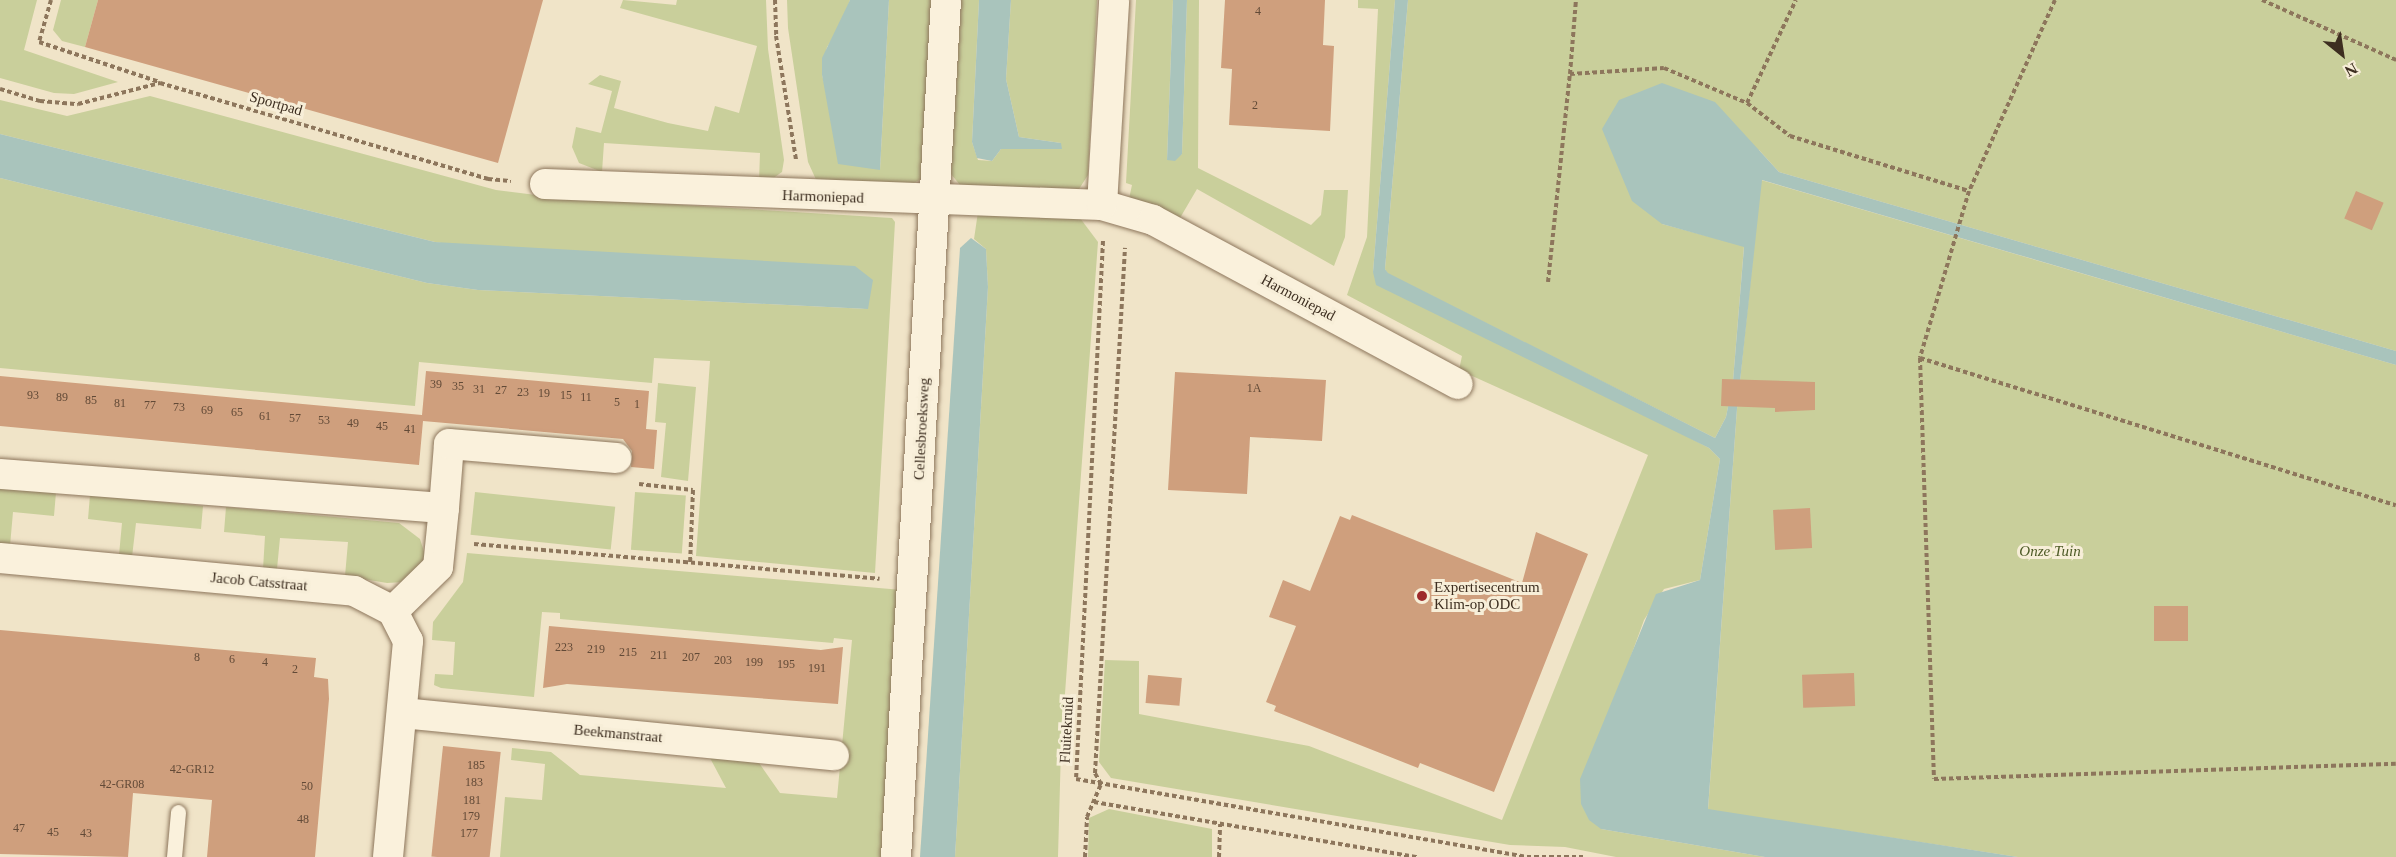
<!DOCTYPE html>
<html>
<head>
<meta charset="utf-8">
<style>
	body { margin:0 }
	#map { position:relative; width:2396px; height:857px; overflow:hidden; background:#f0e4c8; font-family:Georgia,serif }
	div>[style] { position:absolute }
	.green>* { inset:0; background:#c9cf9b; transform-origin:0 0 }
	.water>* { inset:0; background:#a9c4bc }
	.building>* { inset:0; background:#cf9f7d; transform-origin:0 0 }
	.path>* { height:4px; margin-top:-2px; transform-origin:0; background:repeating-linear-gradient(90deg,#8d765c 0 4.5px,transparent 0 7.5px) }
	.roads { filter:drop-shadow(0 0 2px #8d765c) drop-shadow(0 0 2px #8d765c) }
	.service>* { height:15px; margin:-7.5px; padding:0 7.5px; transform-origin:7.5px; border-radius:7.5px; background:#faf1dc }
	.minor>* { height:30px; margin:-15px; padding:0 15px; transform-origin:15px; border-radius:15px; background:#faf1dc }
	.dots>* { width:16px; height:16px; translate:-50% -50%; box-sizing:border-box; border:3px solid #f7eed8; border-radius:50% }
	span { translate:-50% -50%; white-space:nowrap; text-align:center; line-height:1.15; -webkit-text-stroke:6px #f7eed8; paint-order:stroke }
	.number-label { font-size:12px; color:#624a37 }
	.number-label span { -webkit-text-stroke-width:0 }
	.street-label { font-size:15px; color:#3d2e20 }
	.park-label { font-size:15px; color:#4d5a26; font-style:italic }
	.poi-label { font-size:15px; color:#3d2e20 }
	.left { translate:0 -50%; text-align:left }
	.north { position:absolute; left:2312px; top:24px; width:60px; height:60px; -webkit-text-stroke:4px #f7eed8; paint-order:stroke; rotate:150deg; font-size:16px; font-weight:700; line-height:24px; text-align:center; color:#3d2e20 }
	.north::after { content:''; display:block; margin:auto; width:21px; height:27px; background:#3d2e20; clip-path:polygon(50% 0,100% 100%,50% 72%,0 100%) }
</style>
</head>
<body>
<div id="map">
	<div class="green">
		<div style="clip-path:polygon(0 0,37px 0,24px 50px,118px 82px,74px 94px,54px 93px,0 78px)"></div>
		<div style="clip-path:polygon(61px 0,98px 0,85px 47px,62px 41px,53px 30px)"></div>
		<div style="clip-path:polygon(623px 0,676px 5px,677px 0,766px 0,768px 49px,784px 160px,782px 172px,769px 181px,759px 182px,760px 153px,604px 143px,602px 172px,579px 163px,572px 147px,576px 127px,601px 133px,612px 91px,588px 84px,600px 75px,621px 81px,614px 108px,668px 123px,708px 131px,715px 106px,739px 113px,757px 46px,620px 8px)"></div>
		<div style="clip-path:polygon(787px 0,850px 0,840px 28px,827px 47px,822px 75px,830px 105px,880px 170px,889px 0,933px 0,925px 177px,902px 189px,818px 184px,808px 162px,788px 28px)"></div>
		<div style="clip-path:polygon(961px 0,979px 0,972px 142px,978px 160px,992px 161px,1001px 149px,1061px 149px,1061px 143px,1019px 137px,1006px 79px,1011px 0,1097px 0,1088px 175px,1079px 189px,960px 185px,951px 174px)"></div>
		<div style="clip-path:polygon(1136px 0,1173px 0,1167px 160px,1182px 154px,1187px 0,1199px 0,1198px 168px,1311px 225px,1321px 215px,1324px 190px,1348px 190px,1345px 237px,1334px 266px,1197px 189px,1180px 218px,1129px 199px,1132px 185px,1126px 183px)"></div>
		<div style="clip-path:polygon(1358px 0,1395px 0,1373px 272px,1709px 448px,1720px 459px,1700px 580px,1664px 589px,1644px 620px,1619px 689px,1601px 829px,1765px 857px,1616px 857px,1565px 847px,1510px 845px,1111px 778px,1099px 762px,1105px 660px,1139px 661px,1139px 714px,1309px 746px,1502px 820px,1648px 455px,1459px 370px,1462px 356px,1347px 295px,1367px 237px,1378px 9px,1358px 8px)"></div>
		<div style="clip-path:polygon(1408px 0,2396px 0,2396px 351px,1779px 172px,1759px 150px,1662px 224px,1744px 246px,1733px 381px,1726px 417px,1715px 438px,1388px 274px,1385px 269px)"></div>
		<div style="clip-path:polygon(150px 96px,496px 190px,552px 197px,892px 218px,895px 222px,875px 573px,696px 556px,710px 361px,654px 358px,652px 383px,419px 362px,415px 406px,0 368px,0 178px,427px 283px,478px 290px,868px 309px,435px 242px,0 134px,0 100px,67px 116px)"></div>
		<div style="clip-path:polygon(1761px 180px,2396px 365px,2396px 857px,2018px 857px,1708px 810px,1737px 409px)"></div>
		<div style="clip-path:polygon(978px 212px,1080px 218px,1098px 242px,1061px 748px,1058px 857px,955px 857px,988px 287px,986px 249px,974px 239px)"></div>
		<div style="clip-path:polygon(658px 383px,696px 387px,688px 481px,661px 477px,666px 423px,655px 422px)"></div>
		<div style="clip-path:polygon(0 487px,56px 492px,54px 516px,13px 512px,10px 546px,0 545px)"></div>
		<div style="left:475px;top:492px;width:141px;height:43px;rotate:6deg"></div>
		<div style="left:635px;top:492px;width:51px;height:58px;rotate:4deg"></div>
		<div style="clip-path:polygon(90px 495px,203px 506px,201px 529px,136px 523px,132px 557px,119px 555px,122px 523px,88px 519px)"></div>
		<div style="clip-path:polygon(226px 507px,399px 523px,420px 539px,427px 561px,404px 582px,387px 583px,345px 576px,348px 542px,280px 538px,277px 569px,263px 569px,265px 536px,224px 532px)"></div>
		<div style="clip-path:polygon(467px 553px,902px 590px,885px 857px,500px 857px,505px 797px,542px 800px,545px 764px,511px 760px,512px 748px,551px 752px,580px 775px,726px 788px,710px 758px,757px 760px,780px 793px,837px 798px,852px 640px,834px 638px,833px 643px,560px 619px,560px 613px,542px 612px,534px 697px,441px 688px,434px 685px,435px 674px,453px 675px,455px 642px,432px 640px,433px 622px,463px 582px)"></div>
		<div style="clip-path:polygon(1109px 809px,1212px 829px,1212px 857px,1088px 857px,1089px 818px)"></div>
	</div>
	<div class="water">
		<div style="clip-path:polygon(850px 0,889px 0,880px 170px,838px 164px,822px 75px,822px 58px)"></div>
		<div style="clip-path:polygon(979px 0,1011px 0,1006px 79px,1019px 137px,1061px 143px,1062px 149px,1001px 149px,992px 161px,977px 158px,972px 142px)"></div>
		<div style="clip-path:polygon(1173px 0,1187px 0,1182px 154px,1175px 161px,1167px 160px)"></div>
		<div style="clip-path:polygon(1395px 0,1408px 0,1385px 269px,1388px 273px,1715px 438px,1726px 417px,1733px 381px,1744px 247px,1662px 224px,1632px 201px,1602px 129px,1619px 100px,1662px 83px,1715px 102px,1779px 172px,2396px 351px,2396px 365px,1762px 180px,1737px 409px,1708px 809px,2018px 857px,1765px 857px,1601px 829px,1589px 820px,1581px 804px,1580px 779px,1656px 594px,1700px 580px,1720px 459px,1709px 448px,1376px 285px,1373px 272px)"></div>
		<div style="clip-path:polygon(0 134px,435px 242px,855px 266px,873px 280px,868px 309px,478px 290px,427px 283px,0 178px)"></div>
		<div style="clip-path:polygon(971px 238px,986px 249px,988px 287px,955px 857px,920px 857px,960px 248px)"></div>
	</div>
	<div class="building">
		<div style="clip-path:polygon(98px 0,543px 0,498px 163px,85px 47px)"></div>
		<div style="clip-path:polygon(1225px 0,1325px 0,1323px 45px,1334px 46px,1330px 131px,1229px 125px,1232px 69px,1221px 68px)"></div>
		<div style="left:2356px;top:191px;width:30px;height:30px;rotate:23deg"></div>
		<div style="clip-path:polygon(426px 371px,649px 391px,646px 429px,657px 430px,654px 469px,631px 467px,632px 451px,623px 439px,423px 421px,419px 465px,0 426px,0 376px,422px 415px)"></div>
		<div style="clip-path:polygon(1175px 372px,1326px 380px,1322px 441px,1250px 437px,1247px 494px,1168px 490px)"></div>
		<div style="clip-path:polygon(1722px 379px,1815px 382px,1815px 410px,1775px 412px,1775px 408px,1721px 406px)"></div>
		<div style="left:1810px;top:508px;width:40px;height:37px;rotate:87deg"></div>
		<div style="clip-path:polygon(1352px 515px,1522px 583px,1536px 532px,1588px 554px,1494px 792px,1420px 763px,1418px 768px,1274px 711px,1276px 706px,1266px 702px,1296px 626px,1269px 617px,1283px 580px,1310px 591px,1340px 516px,1350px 520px)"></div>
		<div style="left:2188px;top:606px;width:35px;height:34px;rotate:90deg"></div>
		<div style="clip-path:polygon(549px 626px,821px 650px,843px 647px,838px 704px,567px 684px,543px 688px)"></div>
		<div style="clip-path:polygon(0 630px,316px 658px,314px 677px,328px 679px,329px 699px,315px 857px,207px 857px,212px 800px,133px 793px,128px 857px,0 854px)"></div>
		<div style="left:1854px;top:673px;width:33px;height:52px;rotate:88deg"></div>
		<div style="left:1148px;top:675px;width:34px;height:28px;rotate:5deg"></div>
		<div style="left:443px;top:746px;width:58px;height:111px;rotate:6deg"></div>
	</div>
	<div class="path">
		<div style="left:51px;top:0;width:44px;rotate:105.9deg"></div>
		<div style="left:39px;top:42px;width:126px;rotate:18.4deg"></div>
		<div style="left:775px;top:0;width:36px;rotate:88deg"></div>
		<div style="left:776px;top:36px;width:126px;rotate:80.8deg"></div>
		<div style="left:2055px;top:0;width:209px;rotate:114.2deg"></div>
		<div style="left:1969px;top:191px;width:174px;rotate:106.4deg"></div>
		<div style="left:1920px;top:358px;width:498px;rotate:17.2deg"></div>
		<div style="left:2262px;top:0;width:147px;rotate:24.1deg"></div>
		<div style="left:1570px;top:74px;width:74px;rotate:-85.4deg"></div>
		<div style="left:0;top:89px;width:42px;rotate:16.7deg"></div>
		<div style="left:40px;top:101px;width:38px;rotate:5deg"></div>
		<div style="left:78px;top:104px;width:85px;rotate:-14.4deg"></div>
		<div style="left:160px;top:83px;width:342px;rotate:16.3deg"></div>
		<div style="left:488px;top:179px;width:23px;rotate:5deg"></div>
		<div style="left:1747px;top:103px;width:114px;rotate:-64.6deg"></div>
		<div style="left:1103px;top:241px;width:539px;rotate:92.87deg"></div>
		<div style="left:1076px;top:779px;width:458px;rotate:9.8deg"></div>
		<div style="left:1527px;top:857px;width:56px"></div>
		<div style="left:1548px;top:282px;width:209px;rotate:-84deg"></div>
		<div style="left:1570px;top:74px;width:94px;rotate:-3.7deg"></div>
		<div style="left:1664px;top:68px;width:90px;rotate:22.9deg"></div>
		<div style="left:1747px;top:103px;width:54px;rotate:37.5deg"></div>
		<div style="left:1790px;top:136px;width:187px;rotate:17.1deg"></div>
		<div style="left:1920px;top:358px;width:421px;rotate:88.1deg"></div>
		<div style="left:1934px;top:779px;width:462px;rotate:-1.9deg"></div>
		<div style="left:639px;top:484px;width:54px;rotate:6.3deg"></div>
		<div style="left:693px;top:490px;width:74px;rotate:92.3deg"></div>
		<div style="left:474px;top:544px;width:407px;rotate:4.9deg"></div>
		<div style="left:1094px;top:802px;width:328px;rotate:9.7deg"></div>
		<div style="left:1085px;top:857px;width:40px;rotate:-87.1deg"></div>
		<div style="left:1087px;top:817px;width:36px;rotate:-67deg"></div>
		<div style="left:1101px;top:784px;width:13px;rotate:-119deg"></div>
		<div style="left:1095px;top:773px;width:526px;rotate:-86.73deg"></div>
		<div style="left:1219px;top:857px;width:33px;rotate:-88deg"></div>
	</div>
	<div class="roads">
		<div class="service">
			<div style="left:174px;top:857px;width:45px;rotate:-84.9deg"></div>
		</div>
		<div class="minor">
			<div style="left:545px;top:184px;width:557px;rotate:2.16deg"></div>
			<div style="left:1102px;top:205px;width:53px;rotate:16.4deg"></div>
			<div style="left:1153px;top:220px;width:346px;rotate:28.3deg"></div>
			<div style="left:1102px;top:205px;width:205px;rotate:-86.6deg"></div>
			<div style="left:0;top:474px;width:445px;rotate:4.4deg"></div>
			<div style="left:444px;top:508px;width:59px;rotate:95.8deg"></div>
			<div style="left:438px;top:567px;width:63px;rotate:135.6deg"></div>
			<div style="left:444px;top:508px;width:64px;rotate:-85.5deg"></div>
			<div style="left:449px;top:444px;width:168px;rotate:4.8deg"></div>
			<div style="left:0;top:558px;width:356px;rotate:5.3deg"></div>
			<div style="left:354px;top:591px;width:44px;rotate:27.1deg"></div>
			<div style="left:402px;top:713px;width:434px;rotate:5.6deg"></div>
			<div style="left:388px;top:857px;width:217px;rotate:-84.7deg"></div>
			<div style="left:408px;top:641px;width:34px;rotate:-117deg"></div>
			<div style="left:896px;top:857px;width:858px;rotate:-86.66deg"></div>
		</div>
	</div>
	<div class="dots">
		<div style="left:1422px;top:596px;background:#9e2a2b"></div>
	</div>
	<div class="number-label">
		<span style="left:1258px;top:12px">4</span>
		<span style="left:1255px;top:106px">2</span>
		<span style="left:436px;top:385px">39</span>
		<span style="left:458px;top:387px">35</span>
		<span style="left:1254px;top:389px">1A</span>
		<span style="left:479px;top:390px">31</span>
		<span style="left:501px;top:391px">27</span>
		<span style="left:523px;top:393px">23</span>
		<span style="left:544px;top:394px">19</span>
		<span style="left:33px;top:396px">93</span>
		<span style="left:566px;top:396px">15</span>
		<span style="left:62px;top:398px">89</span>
		<span style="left:586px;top:398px">11</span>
		<span style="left:91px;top:401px">85</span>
		<span style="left:617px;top:403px">5</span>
		<span style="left:120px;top:404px">81</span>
		<span style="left:637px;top:405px">1</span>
		<span style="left:150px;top:406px">77</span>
		<span style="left:179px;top:408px">73</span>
		<span style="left:207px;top:411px">69</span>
		<span style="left:237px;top:413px">65</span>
		<span style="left:265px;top:417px">61</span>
		<span style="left:295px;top:419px">57</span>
		<span style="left:324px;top:421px">53</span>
		<span style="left:353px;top:424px">49</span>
		<span style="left:382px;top:427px">45</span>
		<span style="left:410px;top:430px">41</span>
		<span style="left:564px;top:648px">223</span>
		<span style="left:596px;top:650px">219</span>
		<span style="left:628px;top:653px">215</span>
		<span style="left:659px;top:656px">211</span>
		<span style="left:197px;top:658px">8</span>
		<span style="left:691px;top:658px">207</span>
		<span style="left:232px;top:660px">6</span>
		<span style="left:723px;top:661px">203</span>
		<span style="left:265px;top:663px">4</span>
		<span style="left:754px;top:663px">199</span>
		<span style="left:786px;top:665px">195</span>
		<span style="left:817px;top:669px">191</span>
		<span style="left:295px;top:670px">2</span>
		<span style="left:476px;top:766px">185</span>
		<span style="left:192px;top:770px">42-GR12</span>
		<span style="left:474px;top:783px">183</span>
		<span style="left:122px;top:785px">42-GR08</span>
		<span style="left:307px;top:787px">50</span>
		<span style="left:472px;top:801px">181</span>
		<span style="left:471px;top:817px">179</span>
		<span style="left:303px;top:820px">48</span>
		<span style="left:19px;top:829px">47</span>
		<span style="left:53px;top:833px">45</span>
		<span style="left:86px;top:834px">43</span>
		<span style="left:469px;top:834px">177</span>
	</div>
	<div class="street-label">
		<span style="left:276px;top:104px;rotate:16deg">Sportpad</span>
		<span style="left:823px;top:197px;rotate:2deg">Harmoniepad</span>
		<span style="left:1298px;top:298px;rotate:28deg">Harmoniepad</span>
		<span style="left:922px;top:429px;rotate:-87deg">Cellesbroeksweg</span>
		<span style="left:259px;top:582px;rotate:5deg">Jacob Catsstraat</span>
		<span style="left:1067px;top:730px;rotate:-87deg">Fluitekruid</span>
		<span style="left:618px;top:734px;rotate:5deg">Beekmanstraat</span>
	</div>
	<div class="park-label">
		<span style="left:2050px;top:552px">Onze Tuin</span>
	</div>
	<div class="poi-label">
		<span class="left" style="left:1434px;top:596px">Expertisecentrum<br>Klim-op ODC</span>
	</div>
	<div class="north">N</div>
</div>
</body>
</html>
